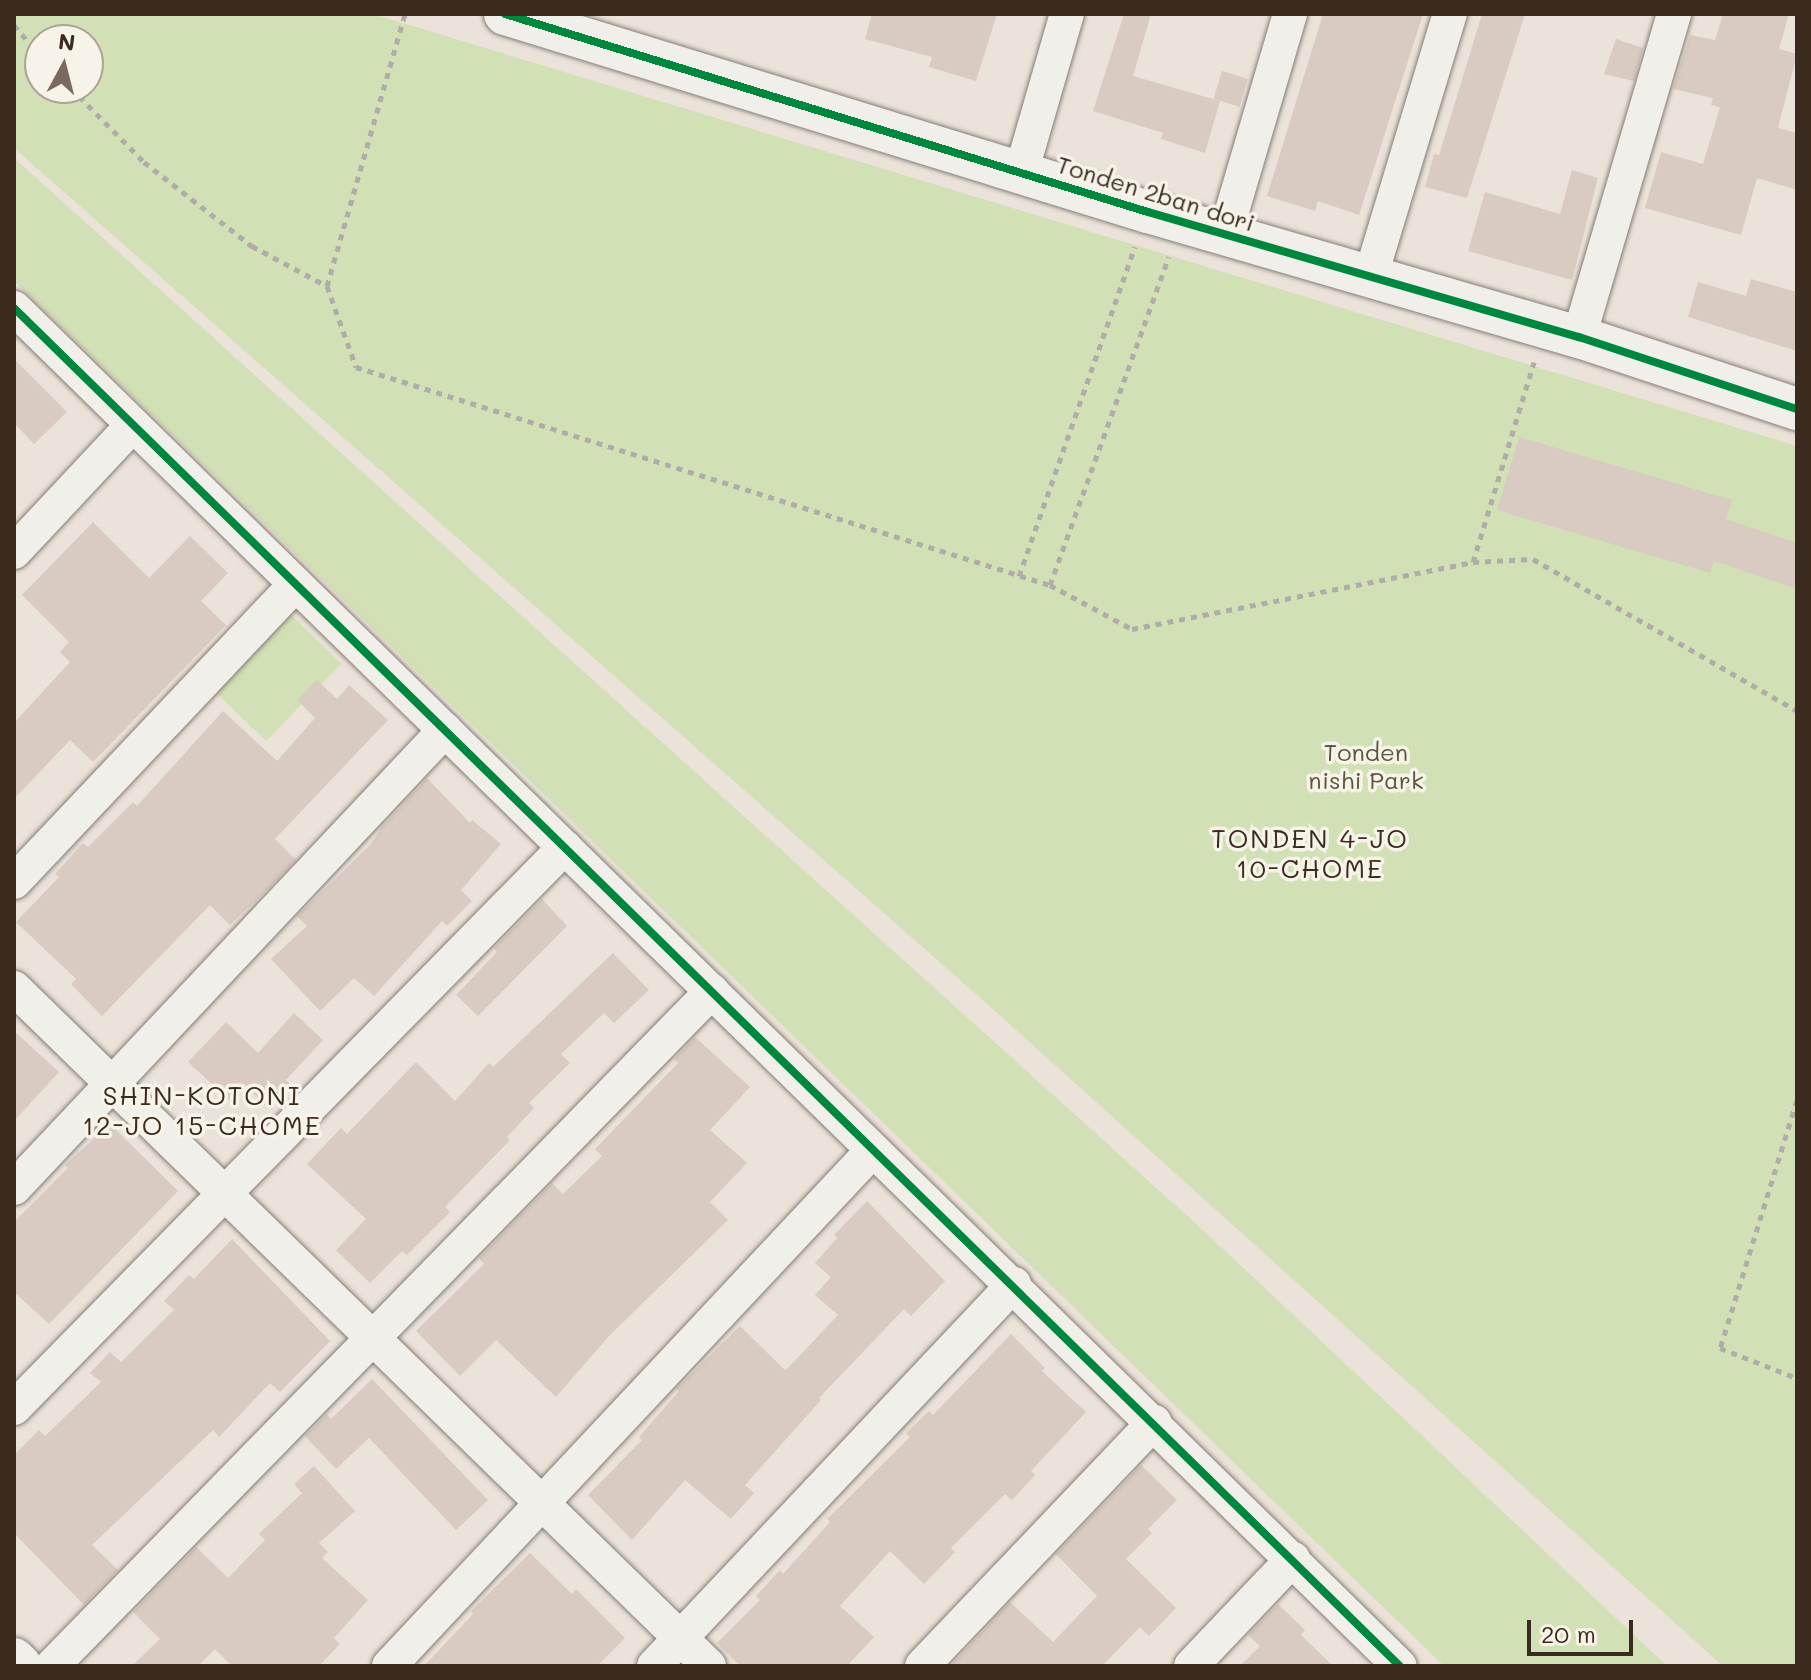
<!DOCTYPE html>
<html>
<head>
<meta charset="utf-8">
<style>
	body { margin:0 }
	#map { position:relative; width:1811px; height:1680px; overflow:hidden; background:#ebe2d9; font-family:Mali,sans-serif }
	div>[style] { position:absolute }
	.green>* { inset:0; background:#d1e0b5; transform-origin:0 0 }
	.building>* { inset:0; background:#d9cbc2; transform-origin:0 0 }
	.path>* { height:5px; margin-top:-2.5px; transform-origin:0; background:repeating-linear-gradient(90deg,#b0aca7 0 6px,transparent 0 12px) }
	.roads { filter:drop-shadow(0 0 2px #857e77) drop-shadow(0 0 2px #857e77) }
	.minor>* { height:34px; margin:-17px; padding:0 17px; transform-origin:17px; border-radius:17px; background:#f1efea }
	.tertiary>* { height:42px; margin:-21px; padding:0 21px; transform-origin:21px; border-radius:21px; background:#f1efea }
	.cycleway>* { height:8px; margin:-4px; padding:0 4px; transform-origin:4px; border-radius:4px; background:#00873e }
	span { translate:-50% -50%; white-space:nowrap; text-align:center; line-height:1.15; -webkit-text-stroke:7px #f7f3e8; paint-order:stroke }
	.street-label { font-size:24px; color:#3b2a1e }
	.park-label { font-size:24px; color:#5b573c }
	.neighbourhood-label { font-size:26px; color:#3b2a1e; letter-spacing:2px }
	.frame { position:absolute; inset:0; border:16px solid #3b2a1e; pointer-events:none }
	.north { position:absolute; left:24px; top:24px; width:80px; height:80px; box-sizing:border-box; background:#f7f3e8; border:2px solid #aca397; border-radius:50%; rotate:7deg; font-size:22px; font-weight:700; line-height:32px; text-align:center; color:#3b2a1e }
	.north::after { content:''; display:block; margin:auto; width:28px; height:36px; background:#796a5f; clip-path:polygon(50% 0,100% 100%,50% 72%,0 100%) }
	.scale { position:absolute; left:1527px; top:1620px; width:106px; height:36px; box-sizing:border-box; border:4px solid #3b2a1e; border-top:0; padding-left:10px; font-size:24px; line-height:28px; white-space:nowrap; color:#3b2a1e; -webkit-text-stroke:6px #f7f3e8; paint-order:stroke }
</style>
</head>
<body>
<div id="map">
	<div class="green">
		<div style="clip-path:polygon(evenodd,14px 14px,373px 14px,1797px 446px,1797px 1666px,1723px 1666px,976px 994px,14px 148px,14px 14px,40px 40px,88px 40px,88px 88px,40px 88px,40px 40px)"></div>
		<div style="clip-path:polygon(14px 158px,1205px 1232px,1667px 1666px,1444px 1666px,14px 281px)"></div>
		<div style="left:288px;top:612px;width:74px;height:108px;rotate:44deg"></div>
	</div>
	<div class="building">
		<div style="clip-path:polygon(872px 14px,997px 14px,976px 81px,929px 67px,932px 57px,865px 39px)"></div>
		<div style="clip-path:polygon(1124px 14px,1151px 14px,1133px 76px,1220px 101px,1205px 153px,1161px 139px,1163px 133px,1093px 111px)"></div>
		<div style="clip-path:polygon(1323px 14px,1423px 14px,1359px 215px,1318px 201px,1315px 211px,1267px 196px)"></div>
		<div style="clip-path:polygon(1482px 14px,1525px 14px,1467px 198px,1425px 187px,1434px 154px,1439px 155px)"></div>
		<div style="clip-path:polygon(1723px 14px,1789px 14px,1779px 49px,1797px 54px,1778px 128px,1797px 133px,1797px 190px,1757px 178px,1741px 235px,1645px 208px,1661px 152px,1703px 164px,1720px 107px,1711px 105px,1713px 98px,1673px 89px,1690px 35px,1715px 40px)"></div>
		<div style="clip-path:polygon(1616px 39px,1643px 48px,1634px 81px,1604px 74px)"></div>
		<div style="left:1222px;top:71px;width:27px;height:29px;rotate:17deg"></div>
		<div style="clip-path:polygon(1572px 170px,1598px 178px,1572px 280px,1468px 251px,1485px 192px,1560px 214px)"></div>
		<div style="clip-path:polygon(1751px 279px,1797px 292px,1797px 351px,1688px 317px,1698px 282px,1746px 296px)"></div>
		<div style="clip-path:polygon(14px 359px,67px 412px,34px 444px,14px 423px)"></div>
		<div style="clip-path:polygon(1519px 437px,1732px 500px,1726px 519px,1797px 543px,1797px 589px,1714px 561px,1710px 573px,1497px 510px)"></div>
		<div style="clip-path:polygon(93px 522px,149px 578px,190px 536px,228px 573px,201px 601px,226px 625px,93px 762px,70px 740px,14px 799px,14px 723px,70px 662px,60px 652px,69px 642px,22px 595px)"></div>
		<div style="clip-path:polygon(317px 680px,337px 699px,349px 685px,388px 720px,275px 839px,296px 860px,269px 888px,230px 925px,210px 905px,102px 1016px,71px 984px,76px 979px,16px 922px,59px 877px,55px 874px,83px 843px,88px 847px,133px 802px,137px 806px,223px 711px,277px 761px,315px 718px,297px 700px)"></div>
		<div style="clip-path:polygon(427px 778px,470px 823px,472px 820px,501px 844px,461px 890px,472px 901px,447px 926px,442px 921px,374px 996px,354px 978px,320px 1011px,271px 959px,307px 926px,297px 916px,370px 845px,381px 828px)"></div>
		<div style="clip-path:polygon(542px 899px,567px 926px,478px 1016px,456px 995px,497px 952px,494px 948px)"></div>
		<div style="clip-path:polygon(613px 953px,649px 990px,614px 1023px,604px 1013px,561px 1054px,570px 1063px,529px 1103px,534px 1108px,507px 1137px,510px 1140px,445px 1207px,450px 1212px,407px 1255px,402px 1251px,370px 1283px,336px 1250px,366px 1219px,307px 1164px,341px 1128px,347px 1134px,416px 1062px,455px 1101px,489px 1063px,493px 1067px)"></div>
		<div style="clip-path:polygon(294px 1013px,323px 1040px,286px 1080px,290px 1084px,268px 1108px,244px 1084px,229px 1100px,188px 1062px,226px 1022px,258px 1053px)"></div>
		<div style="clip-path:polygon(14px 1031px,59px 1072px,14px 1121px)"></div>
		<div style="clip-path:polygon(695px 1037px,750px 1087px,710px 1130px,747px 1163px,710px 1202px,728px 1220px,609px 1336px,556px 1397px,496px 1340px,460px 1376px,416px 1331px,484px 1264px,479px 1258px,552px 1183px,563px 1194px,602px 1156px,595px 1149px,678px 1063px,674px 1059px)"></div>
		<div style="clip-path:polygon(110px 1124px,178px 1191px,49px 1324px,14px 1292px,14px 1222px,68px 1168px,65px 1165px)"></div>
		<div style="clip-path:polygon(867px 1201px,945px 1281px,911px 1316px,904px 1309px,819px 1398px,821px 1400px,745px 1485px,754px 1493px,731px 1519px,685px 1480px,632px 1540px,588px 1495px,642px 1440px,639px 1437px,679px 1391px,676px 1389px,740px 1326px,785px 1370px,788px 1368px,838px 1315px,815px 1295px,831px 1277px,815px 1263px,837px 1238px,834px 1235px)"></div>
		<div style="clip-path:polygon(232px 1239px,330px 1341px,280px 1392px,270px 1383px,219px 1437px,213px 1430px,92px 1545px,118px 1570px,84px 1605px,14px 1533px,14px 1455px,39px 1430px,45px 1436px,101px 1382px,90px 1373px,110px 1352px,121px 1362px,174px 1310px,164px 1301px,189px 1275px,194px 1279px)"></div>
		<div style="clip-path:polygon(1011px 1334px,1045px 1368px,1042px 1371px,1086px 1412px,1031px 1471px,1035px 1475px,1012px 1500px,1005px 1494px,951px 1548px,955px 1552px,924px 1584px,890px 1551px,840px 1606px,874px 1637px,847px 1666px,740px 1666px,717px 1643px,760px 1600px,756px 1596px,780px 1570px,783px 1574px,830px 1522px,827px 1519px,910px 1437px,906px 1433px,929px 1411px,933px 1415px)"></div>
		<div style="clip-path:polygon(372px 1379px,488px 1500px,456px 1530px,369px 1438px,336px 1469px,305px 1436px,327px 1414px,331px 1419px)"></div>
		<div style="clip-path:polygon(1141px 1465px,1177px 1500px,1148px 1529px,1152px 1533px,1126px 1559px,1176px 1608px,1149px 1636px,1140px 1627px,1102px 1666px,950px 1666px,1010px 1602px,1053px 1642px,1097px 1596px,1056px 1554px)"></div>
		<div style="clip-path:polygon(314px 1466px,355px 1511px,319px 1543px,328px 1552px,322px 1558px,368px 1600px,334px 1638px,340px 1644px,319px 1666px,232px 1666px,215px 1649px,198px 1666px,132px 1666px,160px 1639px,133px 1612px,196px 1547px,228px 1578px,265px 1540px,259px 1534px,302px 1493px,294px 1484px)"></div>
		<div style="clip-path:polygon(530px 1553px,572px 1594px,576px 1589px,625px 1638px,597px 1666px,424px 1666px,473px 1614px,471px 1611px)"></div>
		<div style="clip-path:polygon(1278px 1604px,1305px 1630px,1301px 1635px,1333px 1666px,1240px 1666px,1260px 1646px,1248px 1635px)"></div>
	</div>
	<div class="path">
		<div style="left:14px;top:25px;width:40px;rotate:50deg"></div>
		<div style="left:71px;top:88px;width:104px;rotate:45.4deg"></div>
		<div style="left:144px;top:162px;width:137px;rotate:37.9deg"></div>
		<div style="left:252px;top:246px;width:85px;rotate:28.1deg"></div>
		<div style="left:327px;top:286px;width:86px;rotate:70.3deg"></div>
		<div style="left:356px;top:367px;width:727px;rotate:17.44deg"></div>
		<div style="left:1050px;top:585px;width:93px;rotate:28.2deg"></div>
		<div style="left:1132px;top:629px;width:348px;rotate:-11.1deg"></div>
		<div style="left:1473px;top:562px;width:60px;rotate:-2.9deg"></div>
		<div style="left:1533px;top:559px;width:305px;rotate:29.9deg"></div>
		<div style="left:327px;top:286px;width:283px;rotate:-74deg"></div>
		<div style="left:1473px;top:562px;width:209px;rotate:-73deg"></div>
		<div style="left:1019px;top:576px;width:349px;rotate:-70.6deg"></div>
		<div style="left:1050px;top:585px;width:349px;rotate:-70.1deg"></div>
		<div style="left:1797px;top:1100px;width:260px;rotate:107.2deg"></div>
		<div style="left:1720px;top:1348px;width:83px;rotate:21.3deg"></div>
	</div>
	<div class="roads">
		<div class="minor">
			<div style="left:1021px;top:173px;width:166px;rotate:-73.9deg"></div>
			<div style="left:1225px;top:235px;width:230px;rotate:-73.6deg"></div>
			<div style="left:1371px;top:275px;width:273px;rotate:-73.2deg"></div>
			<div style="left:14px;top:308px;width:1940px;rotate:44.42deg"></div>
			<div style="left:1579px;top:337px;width:337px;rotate:-73.6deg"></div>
			<div style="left:14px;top:552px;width:174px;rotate:-46.9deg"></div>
			<div style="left:14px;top:882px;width:410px;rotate:-46.6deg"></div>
			<div style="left:14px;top:988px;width:971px;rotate:44.29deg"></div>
			<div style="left:14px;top:1188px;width:629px;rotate:-46.74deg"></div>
			<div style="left:14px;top:1408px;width:786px;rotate:-45.52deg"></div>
			<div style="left:52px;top:1666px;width:944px;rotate:-45.64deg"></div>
			<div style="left:389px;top:1666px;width:707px;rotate:-46.83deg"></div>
			<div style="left:654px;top:1666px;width:525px;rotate:-46.7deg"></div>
			<div style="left:922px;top:1666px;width:337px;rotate:-46.4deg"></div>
			<div style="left:1191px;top:1666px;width:148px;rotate:-46.4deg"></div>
		</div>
		<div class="tertiary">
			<div style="left:505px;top:14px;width:673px;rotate:17.12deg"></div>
			<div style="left:1148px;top:212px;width:449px;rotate:16.2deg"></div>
			<div style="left:1579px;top:337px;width:230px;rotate:18.3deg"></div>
			<div style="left:14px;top:1659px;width:10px;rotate:45deg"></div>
		</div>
	</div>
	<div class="cycleway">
		<div style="left:505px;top:14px;width:673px;rotate:17.12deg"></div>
		<div style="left:1148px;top:212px;width:449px;rotate:16.2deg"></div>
		<div style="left:1579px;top:337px;width:230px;rotate:18.3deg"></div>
		<div style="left:14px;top:308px;width:1940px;rotate:44.42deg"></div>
	</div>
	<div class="street-label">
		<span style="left:1156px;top:193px;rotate:17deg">Tonden 2ban dori</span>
	</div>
	<div class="park-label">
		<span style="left:1366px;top:766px">Tonden<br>nishi Park</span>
	</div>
	<div class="neighbourhood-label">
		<span style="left:1310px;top:854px">TONDEN 4-JO<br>10-CHOME</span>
		<span style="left:202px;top:1111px">SHIN-KOTONI<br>12-JO 15-CHOME</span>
	</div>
	<div class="frame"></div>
	<div class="north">N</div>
	<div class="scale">20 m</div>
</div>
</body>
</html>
